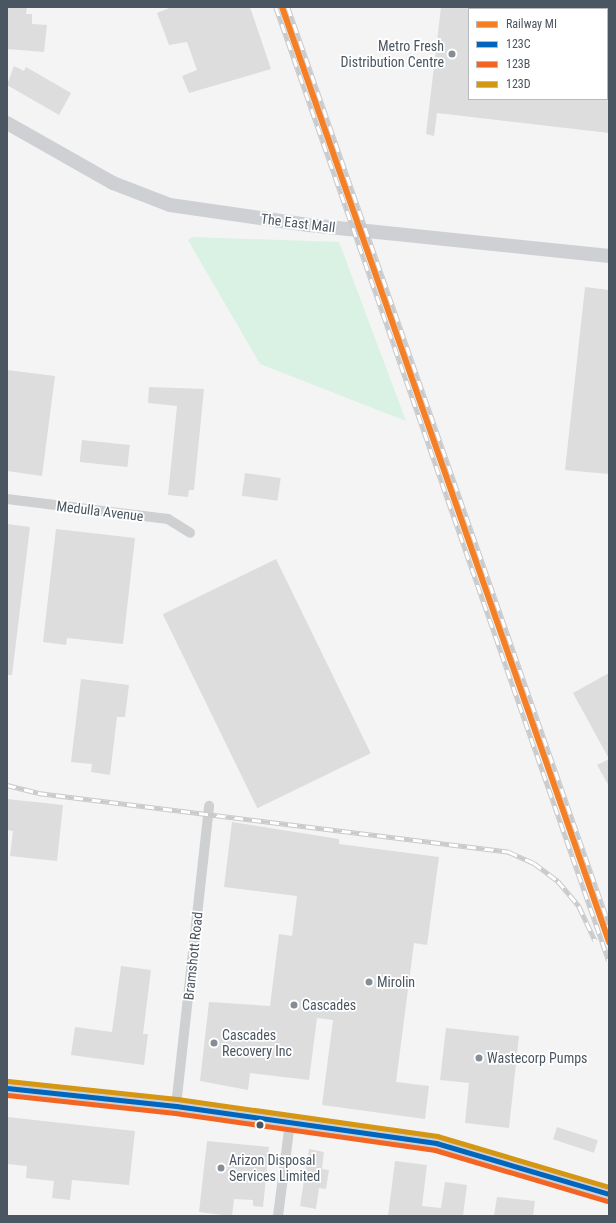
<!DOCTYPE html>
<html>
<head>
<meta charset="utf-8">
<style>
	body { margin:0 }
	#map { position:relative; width:616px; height:1223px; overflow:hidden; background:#f4f4f4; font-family:"Roboto Condensed",sans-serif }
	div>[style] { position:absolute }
	.green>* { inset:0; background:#d9f2e3 }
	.building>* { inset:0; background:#ddddde; transform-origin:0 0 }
	.street>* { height:10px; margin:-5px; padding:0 5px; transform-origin:5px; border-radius:5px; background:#ced0d2 }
	.secondary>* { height:14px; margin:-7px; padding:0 7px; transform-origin:7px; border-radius:7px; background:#ced0d4 }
	.rail>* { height:4.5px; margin-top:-2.25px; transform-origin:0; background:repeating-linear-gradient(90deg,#fff 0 9px,#c9cacc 0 18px); box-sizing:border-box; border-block:1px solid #c9cacc }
	.bus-1>* { height:5px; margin:-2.5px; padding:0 2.5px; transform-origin:2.5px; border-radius:2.5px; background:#0065bd }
	.bus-2>* { height:5px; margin:-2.5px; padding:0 2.5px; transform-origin:2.5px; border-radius:2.5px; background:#f26522 }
	.bus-3>* { height:5px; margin:-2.5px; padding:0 2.5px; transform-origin:2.5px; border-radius:2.5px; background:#d49613 }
	.rail-1>* { height:6px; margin:-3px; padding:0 3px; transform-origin:3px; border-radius:3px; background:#f57f25 }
	.dots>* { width:11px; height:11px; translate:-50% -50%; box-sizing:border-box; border:2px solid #fff; border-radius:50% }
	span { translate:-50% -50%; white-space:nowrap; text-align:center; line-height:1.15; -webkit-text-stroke:3.5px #fff; paint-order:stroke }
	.poi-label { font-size:14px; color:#4a5661 }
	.right { translate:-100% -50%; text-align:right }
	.left { translate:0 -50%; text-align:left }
	.street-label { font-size:14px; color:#4a5661 }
	.frame { position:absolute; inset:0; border:8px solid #4a5661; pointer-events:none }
	.legend { position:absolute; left:468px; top:8px; width:140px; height:92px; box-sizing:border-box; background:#fff; border:1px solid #b7bbc0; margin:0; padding:5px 7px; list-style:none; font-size:12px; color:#4a5661 }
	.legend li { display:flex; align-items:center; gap:8px; height:20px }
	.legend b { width:20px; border:1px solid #b7bbc0 }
</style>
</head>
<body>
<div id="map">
	<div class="green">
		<div style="clip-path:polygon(192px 237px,339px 242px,406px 421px,260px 364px,188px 240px)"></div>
	</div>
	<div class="building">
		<div style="clip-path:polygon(7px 7px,27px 7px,26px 14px,32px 14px,32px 24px,47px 25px,44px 52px,7px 49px)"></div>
		<div style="clip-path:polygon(172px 7px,250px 7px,271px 69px,189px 93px,182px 76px,197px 70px,187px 42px,169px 45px,157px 13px)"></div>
		<div style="clip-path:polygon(441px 7px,469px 7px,469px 99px,609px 99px,609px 133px,437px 113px,434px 136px,426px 134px)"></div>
		<div style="clip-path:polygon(14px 66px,24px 71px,26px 67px,71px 93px,59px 115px,7px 85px)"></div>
		<div style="clip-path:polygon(585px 287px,609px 290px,609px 474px,565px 470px)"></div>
		<div style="clip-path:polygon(7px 370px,55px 376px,42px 476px,7px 471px)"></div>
		<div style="clip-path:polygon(149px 387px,204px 389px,194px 490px,189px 490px,188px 497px,168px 495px,177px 406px,148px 403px)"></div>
		<div style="left:82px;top:440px;width:48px;height:22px;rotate:6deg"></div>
		<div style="left:245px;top:473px;width:36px;height:23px;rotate:8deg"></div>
		<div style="clip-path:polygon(7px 524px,30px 527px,12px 675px,7px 675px)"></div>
		<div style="clip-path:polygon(56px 529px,135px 538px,123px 644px,67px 638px,66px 645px,43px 642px)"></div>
		<div style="left:276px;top:559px;width:216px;height:126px;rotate:64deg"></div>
		<div style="clip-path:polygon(609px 673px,609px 786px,597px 765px,609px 759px,573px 693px)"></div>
		<div style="clip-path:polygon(81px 679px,129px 685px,125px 717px,117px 717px,110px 775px,91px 772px,92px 764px,71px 762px)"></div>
		<div style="clip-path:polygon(7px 799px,63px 805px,57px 861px,10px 856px,13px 831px,7px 830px)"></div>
		<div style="clip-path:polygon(232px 822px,339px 839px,339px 844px,439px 857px,427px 945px,414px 943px,396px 1082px,429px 1086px,425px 1119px,322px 1105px,333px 1020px,317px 1018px,309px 1080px,250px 1073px,248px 1090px,200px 1081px,209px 1002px,270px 1006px,279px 934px,292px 936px,297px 896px,224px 887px)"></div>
		<div style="clip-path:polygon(121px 966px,151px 970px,143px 1034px,148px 1034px,144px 1065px,71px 1055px,75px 1027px,112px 1032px)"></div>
		<div style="clip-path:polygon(446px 1028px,519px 1036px,509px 1128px,465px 1123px,469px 1083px,440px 1080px)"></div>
		<div style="clip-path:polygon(7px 1117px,135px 1131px,129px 1185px,72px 1180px,70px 1200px,52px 1198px,54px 1181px,26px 1178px,27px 1166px,7px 1164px)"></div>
		<div style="left:557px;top:1127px;width:43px;height:13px;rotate:18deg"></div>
		<div style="clip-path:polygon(207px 1141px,269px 1147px,263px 1207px,253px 1206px,253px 1200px,234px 1199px,232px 1216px,199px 1212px)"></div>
		<div style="clip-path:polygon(309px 1149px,324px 1152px,322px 1169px,329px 1170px,326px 1189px,319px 1188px,316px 1209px,300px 1206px)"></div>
		<div style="clip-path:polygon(395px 1161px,427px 1165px,422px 1206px,441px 1208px,445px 1182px,467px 1185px,463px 1216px,388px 1216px)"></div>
		<div style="clip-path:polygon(497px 1197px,535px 1201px,533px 1216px,494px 1216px)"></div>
	</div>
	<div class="street">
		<div style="left:7px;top:499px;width:162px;rotate:7.1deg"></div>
		<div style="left:168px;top:519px;width:26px;rotate:32deg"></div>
		<div style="left:176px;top:1106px;width:302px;rotate:-83.7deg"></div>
		<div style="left:278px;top:1216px;width:95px;rotate:-82.7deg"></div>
	</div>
	<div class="secondary">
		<div style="left:7px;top:123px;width:122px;rotate:29.5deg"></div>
		<div style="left:113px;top:183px;width:61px;rotate:21.1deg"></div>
		<div style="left:170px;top:205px;width:140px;rotate:8.2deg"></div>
		<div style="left:309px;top:225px;width:302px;rotate:5.9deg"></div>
		<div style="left:7px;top:1088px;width:170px;rotate:6.1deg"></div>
		<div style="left:176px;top:1106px;width:263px;rotate:8.1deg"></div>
		<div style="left:436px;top:1143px;width:180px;rotate:16.4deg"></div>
	</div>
	<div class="rail">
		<div style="left:276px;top:7px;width:1010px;rotate:70.76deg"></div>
		<div style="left:288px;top:7px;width:972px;rotate:70.71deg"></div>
		<div style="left:7px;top:785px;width:32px;rotate:14deg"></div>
		<div style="left:38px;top:793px;width:475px;rotate:7.1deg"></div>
		<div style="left:509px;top:852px;width:27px;rotate:24deg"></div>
		<div style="left:534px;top:863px;width:30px;rotate:37deg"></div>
		<div style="left:558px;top:881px;width:33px;rotate:50deg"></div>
		<div style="left:579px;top:906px;width:38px;rotate:65deg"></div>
	</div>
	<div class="bus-1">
		<div style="left:7px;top:1088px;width:170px;rotate:6.1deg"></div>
		<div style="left:176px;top:1106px;width:263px;rotate:8.1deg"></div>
		<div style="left:436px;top:1143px;width:180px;rotate:16.4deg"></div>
	</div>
	<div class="bus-2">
		<div style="left:7px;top:1095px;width:169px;rotate:6.1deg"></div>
		<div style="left:175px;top:1113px;width:263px;rotate:8.1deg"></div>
		<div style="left:435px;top:1150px;width:179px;rotate:16.5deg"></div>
	</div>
	<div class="bus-3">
		<div style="left:8px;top:1081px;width:170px;rotate:6.1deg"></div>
		<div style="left:177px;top:1099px;width:263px;rotate:8.1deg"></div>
		<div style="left:437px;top:1136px;width:179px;rotate:16.5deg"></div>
	</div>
	<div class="rail-1">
		<div style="left:282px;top:7px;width:991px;rotate:70.72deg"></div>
	</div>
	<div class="dots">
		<div style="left:452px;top:54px;background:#868d94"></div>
		<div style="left:369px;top:982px;background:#868d94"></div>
		<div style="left:294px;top:1005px;background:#868d94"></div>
		<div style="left:214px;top:1043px;background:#868d94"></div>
		<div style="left:479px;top:1058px;background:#868d94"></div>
		<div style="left:260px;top:1125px;background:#4a5661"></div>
		<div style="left:221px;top:1168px;background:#868d94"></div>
	</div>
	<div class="poi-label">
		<span class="right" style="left:444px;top:54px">Metro Fresh<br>Distribution Centre</span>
		<span class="left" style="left:377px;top:982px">Mirolin</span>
		<span class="left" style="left:302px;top:1005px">Cascades</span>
		<span class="left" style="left:222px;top:1043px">Cascades<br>Recovery Inc</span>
		<span class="left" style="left:487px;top:1058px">Wastecorp Pumps</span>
		<span class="left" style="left:229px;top:1168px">Arizon Disposal<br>Services Limited</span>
	</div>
	<div class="street-label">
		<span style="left:298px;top:223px;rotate:7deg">The East Mall</span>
		<span style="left:100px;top:511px;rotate:7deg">Medulla Avenue</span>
		<span style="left:193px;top:956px;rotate:-84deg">Bramshott Road</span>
	</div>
	<div class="frame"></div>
	<ul class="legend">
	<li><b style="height:5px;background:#f57f25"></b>Railway MI</li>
	<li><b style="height:5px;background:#0065bd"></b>123C</li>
	<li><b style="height:5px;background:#f26522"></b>123B</li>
	<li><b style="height:5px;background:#d49613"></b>123D</li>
	</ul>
</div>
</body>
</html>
